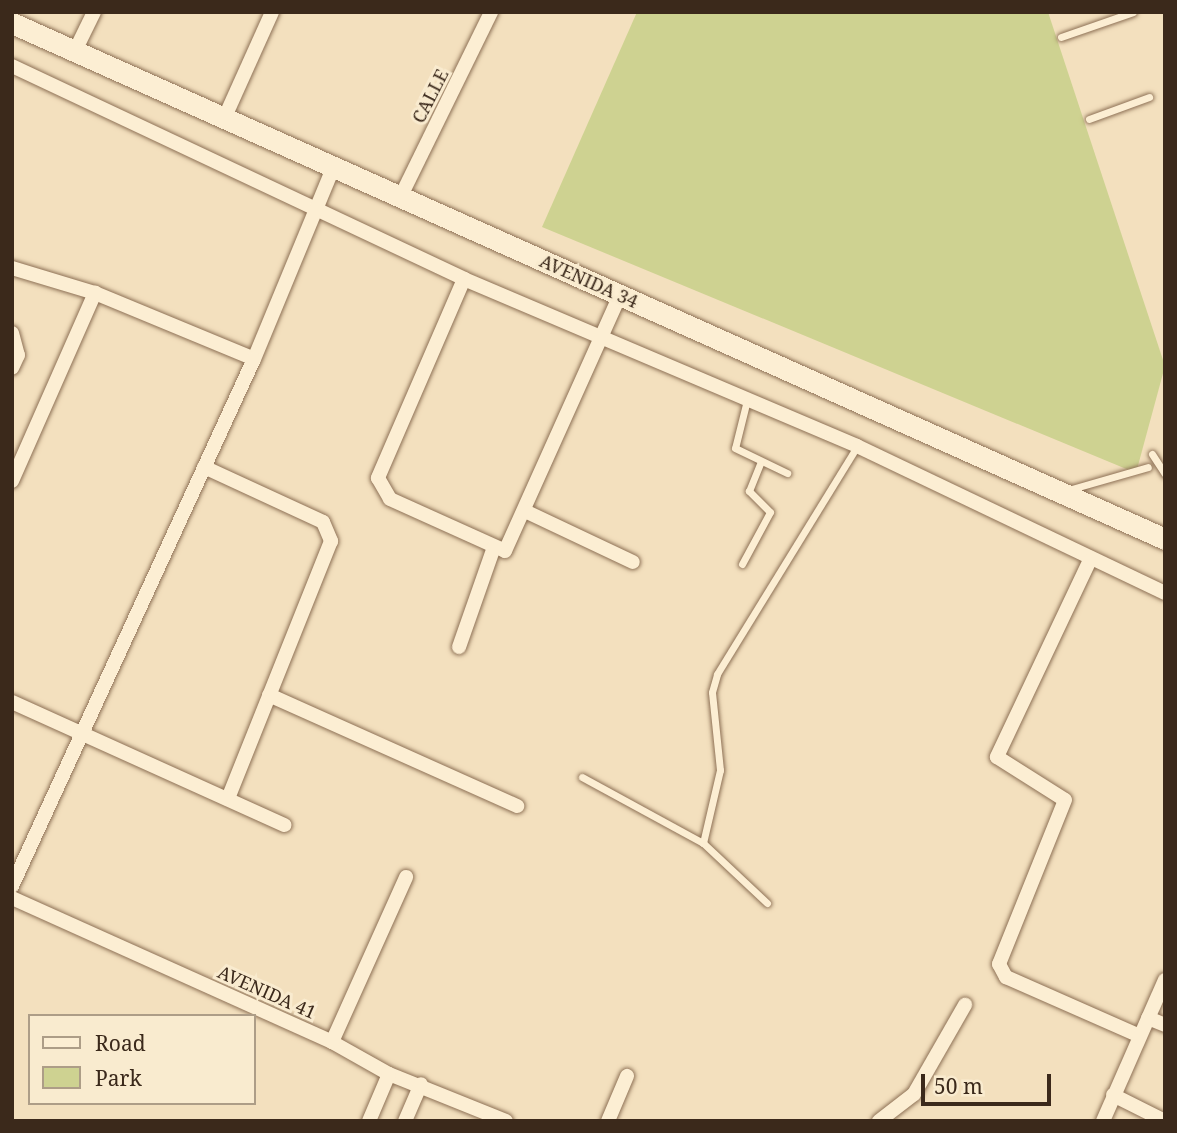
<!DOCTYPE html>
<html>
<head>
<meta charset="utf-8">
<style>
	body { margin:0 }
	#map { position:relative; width:1177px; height:1133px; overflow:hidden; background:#f3e0be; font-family:"Noto Serif",serif }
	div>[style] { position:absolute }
	.green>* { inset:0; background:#ced291 }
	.roads { filter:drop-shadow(0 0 2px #8d7055) drop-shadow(0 0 2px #8d7055) }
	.lane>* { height:7px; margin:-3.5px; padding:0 3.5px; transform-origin:3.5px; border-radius:3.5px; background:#fceed3 }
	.street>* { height:14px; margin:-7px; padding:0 7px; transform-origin:7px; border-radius:7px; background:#fceed3 }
	.secondary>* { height:21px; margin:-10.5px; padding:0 10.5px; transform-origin:10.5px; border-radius:10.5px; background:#fceed3 }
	span { translate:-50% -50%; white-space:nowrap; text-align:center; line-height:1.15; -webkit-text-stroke:6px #f9ebcf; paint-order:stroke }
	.street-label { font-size:18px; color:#3b291b }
	.frame { position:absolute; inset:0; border:14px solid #3b291b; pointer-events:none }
	.legend { position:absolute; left:28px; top:1014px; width:228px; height:91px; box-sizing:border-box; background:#f9ebcf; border:2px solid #ad9d87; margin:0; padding:9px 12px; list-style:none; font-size:21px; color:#3b291b }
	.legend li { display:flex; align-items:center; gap:14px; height:35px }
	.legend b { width:35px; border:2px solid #ad9d87 }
	.scale { position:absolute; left:921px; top:1074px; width:130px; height:32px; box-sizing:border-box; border:4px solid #3b291b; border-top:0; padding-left:9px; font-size:21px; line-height:24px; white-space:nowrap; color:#3b291b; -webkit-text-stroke:5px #f9ebcf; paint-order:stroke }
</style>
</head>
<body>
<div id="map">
	<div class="green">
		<div style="clip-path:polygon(637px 12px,1048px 12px,1165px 366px,1136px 473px,542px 227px)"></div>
	</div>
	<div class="roads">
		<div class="lane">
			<div style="left:1061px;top:37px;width:76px;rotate:-19.1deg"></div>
			<div style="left:1089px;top:119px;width:64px;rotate:-20.1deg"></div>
			<div style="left:747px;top:400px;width:49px;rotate:104deg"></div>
			<div style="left:735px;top:448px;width:58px;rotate:25.7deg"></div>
			<div style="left:1152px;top:454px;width:24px;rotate:57deg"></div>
			<div style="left:1068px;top:490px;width:83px;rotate:-16deg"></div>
			<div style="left:742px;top:564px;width:59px;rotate:-61.7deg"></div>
			<div style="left:770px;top:512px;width:30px;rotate:-135deg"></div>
			<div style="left:749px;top:491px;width:31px;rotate:-68deg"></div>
			<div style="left:582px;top:777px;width:138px;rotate:28.6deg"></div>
			<div style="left:767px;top:903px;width:88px;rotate:-136.8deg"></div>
			<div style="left:703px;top:843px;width:75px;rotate:-76.9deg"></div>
			<div style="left:720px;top:770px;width:78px;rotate:-95.9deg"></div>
			<div style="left:712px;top:692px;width:19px;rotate:-74deg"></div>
			<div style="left:717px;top:674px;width:268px;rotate:-58.4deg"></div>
		</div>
		<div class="street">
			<div style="left:75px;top:51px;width:43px;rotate:-64deg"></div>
			<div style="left:12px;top:66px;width:500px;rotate:25.2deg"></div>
			<div style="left:464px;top:279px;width:427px;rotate:23deg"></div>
			<div style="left:857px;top:446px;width:341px;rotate:25.5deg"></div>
			<div style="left:224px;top:119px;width:117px;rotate:-65.8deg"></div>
			<div style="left:401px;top:196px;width:205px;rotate:-63.9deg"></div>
			<div style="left:12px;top:268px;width:87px;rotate:16.8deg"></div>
			<div style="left:95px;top:293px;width:172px;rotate:22.5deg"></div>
			<div style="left:254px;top:359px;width:207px;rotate:-67.5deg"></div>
			<div style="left:464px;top:279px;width:217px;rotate:113.4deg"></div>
			<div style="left:378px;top:478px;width:24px;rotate:60deg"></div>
			<div style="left:390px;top:499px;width:126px;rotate:24.3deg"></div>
			<div style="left:505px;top:551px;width:281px;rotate:-65.8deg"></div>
			<div style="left:12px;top:333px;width:23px;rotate:75deg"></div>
			<div style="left:18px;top:355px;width:14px;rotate:115deg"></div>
			<div style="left:204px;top:467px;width:131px;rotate:24.8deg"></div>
			<div style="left:323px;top:522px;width:21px;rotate:67deg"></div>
			<div style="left:331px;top:541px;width:278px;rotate:111.8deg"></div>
			<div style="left:12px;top:481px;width:206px;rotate:-66.2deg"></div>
			<div style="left:527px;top:512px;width:117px;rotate:25.3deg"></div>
			<div style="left:1090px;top:560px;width:218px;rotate:115.3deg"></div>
			<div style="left:997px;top:757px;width:80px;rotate:32.3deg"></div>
			<div style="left:1065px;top:800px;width:177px;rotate:111.9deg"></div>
			<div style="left:999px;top:964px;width:15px;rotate:62deg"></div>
			<div style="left:1006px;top:977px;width:146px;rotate:23.8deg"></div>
			<div style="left:459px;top:647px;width:106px;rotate:-70.7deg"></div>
			<div style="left:269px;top:695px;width:272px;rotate:24.1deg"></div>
			<div style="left:12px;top:702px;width:299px;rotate:24.3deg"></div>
			<div style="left:12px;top:886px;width:580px;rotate:-65.34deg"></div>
			<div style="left:12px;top:898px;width:351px;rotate:24.2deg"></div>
			<div style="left:332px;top:1042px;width:65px;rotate:29.3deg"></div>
			<div style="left:389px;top:1074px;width:126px;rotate:21.9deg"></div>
			<div style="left:1148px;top:1018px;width:18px;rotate:22deg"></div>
			<div style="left:332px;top:1042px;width:181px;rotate:-65.8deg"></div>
			<div style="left:1113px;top:1095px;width:58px;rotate:26.6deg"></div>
			<div style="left:369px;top:1121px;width:51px;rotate:-66.9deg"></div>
			<div style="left:405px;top:1121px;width:40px;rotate:-66.6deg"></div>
			<div style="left:608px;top:1121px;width:49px;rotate:-67.1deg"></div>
			<div style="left:879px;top:1121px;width:44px;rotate:-37.6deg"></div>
			<div style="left:914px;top:1094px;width:103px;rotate:-60.2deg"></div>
			<div style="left:1103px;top:1121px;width:154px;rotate:-66.3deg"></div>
		</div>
		<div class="secondary">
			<div style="left:12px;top:23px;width:1263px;rotate:24.11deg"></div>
		</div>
	</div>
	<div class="street-label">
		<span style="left:430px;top:96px;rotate:-63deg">CALLE</span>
		<span style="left:589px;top:281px;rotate:24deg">AVENIDA 34</span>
		<span style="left:267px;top:992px;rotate:24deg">AVENIDA 41</span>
	</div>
	<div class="frame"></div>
	<ul class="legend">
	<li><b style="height:9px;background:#fceed3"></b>Road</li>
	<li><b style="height:19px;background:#ced291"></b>Park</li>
	</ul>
	<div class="scale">50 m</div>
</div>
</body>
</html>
